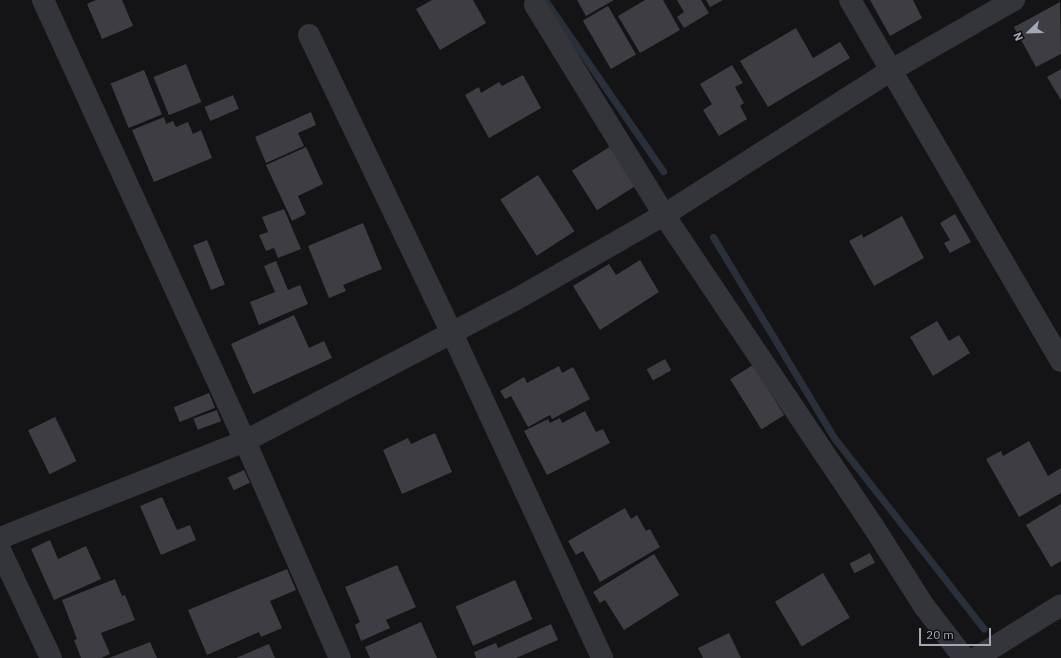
<!DOCTYPE html>
<html>
<head>
<meta charset="utf-8">
<style>
	body { margin:0 }
	#map { position:relative; width:1061px; height:658px; overflow:hidden; background:#141416; font-family:"IBM Plex Sans",sans-serif }
	div>[style] { position:absolute }
	.stream>* { height:7px; margin:-3.5px; padding:0 3.5px; transform-origin:3.5px; border-radius:3.5px; background:#29303a }
	.building>* { inset:0; background:#3e3d43; transform-origin:0 0 }
	.minor>* { height:22px; margin:-11px; padding:0 11px; transform-origin:11px; border-radius:11px; background:#34343b }
	span { translate:-50% -50%; white-space:nowrap; text-align:center; line-height:1.15; -webkit-text-stroke:3px #0f0f11; paint-order:stroke }
	.north { position:absolute; left:1009px; top:12px; width:40px; height:40px; -webkit-text-stroke:3px #0f0f11; paint-order:stroke; rotate:247deg; font-size:11px; font-weight:700; line-height:16px; text-align:center; color:#a4a7b7 }
	.north::after { content:''; display:block; margin:auto; width:14px; height:18px; background:#a4a7b7; clip-path:polygon(50% 0,100% 100%,50% 72%,0 100%) }
	.scale { position:absolute; left:919px; top:628px; width:72px; height:18px; box-sizing:border-box; border:2px solid #a4a7b7; border-top:0; padding-left:5px; font-size:12px; line-height:14px; white-space:nowrap; color:#a4a7b7; -webkit-text-stroke:3px #0f0f11; paint-order:stroke }
</style>
</head>
<body>
<div id="map">
	<div class="stream">
		<div style="left:545px;top:0;width:208px;rotate:55.4deg"></div>
		<div style="left:713px;top:237px;width:236px;rotate:58.9deg"></div>
		<div style="left:835px;top:439px;width:241px;rotate:51.9deg"></div>
	</div>
	<div class="building">
		<div style="clip-path:polygon(96px 0,122px 0,133px 26px,102px 39px,87px 4px)"></div>
		<div style="clip-path:polygon(432px 0,473px 0,486px 23px,440px 50px,416px 9px)"></div>
		<div style="clip-path:polygon(577px 0,614px 0,586px 16px)"></div>
		<div style="clip-path:polygon(645px 0,663px 0,680px 30px,640px 53px,618px 16px)"></div>
		<div style="clip-path:polygon(677px 0,701px 0,709px 13px,684px 28px,677px 17px,684px 12px)"></div>
		<div style="clip-path:polygon(706px 0,723px 0,710px 7px)"></div>
		<div style="clip-path:polygon(870px 0,913px 0,922px 18px,890px 36px)"></div>
		<div style="clip-path:polygon(1060px 2px,1061px 54px,1036px 67px,1014px 27px)"></div>
		<div style="left:608px;top:6px;width:56px;height:29px;rotate:60deg"></div>
		<div style="clip-path:polygon(796px 28px,813px 58px,840px 42px,850px 58px,768px 107px,740px 61px)"></div>
		<div style="left:186px;top:64px;width:41px;height:35px;rotate:68deg"></div>
		<div style="clip-path:polygon(732px 65px,743px 83px,735px 87px,744px 103px,740px 106px,747px 119px,719px 136px,703px 110px,712px 104px,700px 84px)"></div>
		<div style="clip-path:polygon(1061px 69px,1061px 100px,1047px 77px)"></div>
		<div style="left:144px;top:70px;width:48px;height:36px;rotate:68deg"></div>
		<div style="clip-path:polygon(523px 75px,541px 108px,489px 138px,465px 95px,479px 87px,481px 93px,499px 82px,502px 86px)"></div>
		<div style="left:233px;top:95px;width:15px;height:31px;rotate:67deg"></div>
		<div style="clip-path:polygon(311px 112px,316px 125px,298px 133px,304px 146px,266px 163px,255px 137px)"></div>
		<div style="clip-path:polygon(164px 117px,166px 124px,173px 121px,176px 127px,188px 122px,193px 134px,201px 130px,212px 158px,154px 182px,132px 130px)"></div>
		<div style="left:611px;top:146px;width:47px;height:46px;rotate:58deg"></div>
		<div style="clip-path:polygon(306px 147px,323px 184px,298px 196px,306px 214px,292px 221px,266px 165px)"></div>
		<div style="left:538px;top:175px;width:67px;height:45px;rotate:57deg"></div>
		<div style="clip-path:polygon(284px 209px,301px 249px,278px 258px,274px 248px,266px 251px,259px 235px,268px 232px,262px 217px)"></div>
		<div style="clip-path:polygon(955px 214px,971px 242px,950px 253px,944px 243px,950px 240px,940px 223px)"></div>
		<div style="clip-path:polygon(902px 216px,924px 258px,874px 286px,849px 241px,862px 234px,863px 238px)"></div>
		<div style="clip-path:polygon(363px 223px,382px 269px,343px 285px,346px 291px,329px 298px,308px 246px)"></div>
		<div style="left:207px;top:240px;width:48px;height:15px;rotate:68deg"></div>
		<div style="clip-path:polygon(640px 260px,659px 292px,600px 330px,573px 286px,609px 264px,616px 275px)"></div>
		<div style="clip-path:polygon(276px 261px,288px 290px,300px 285px,308px 304px,259px 325px,250px 302px,275px 292px,264px 266px)"></div>
		<div style="clip-path:polygon(294px 315px,309px 348px,324px 341px,332px 358px,253px 394px,231px 344px)"></div>
		<div style="clip-path:polygon(937px 321px,949px 341px,959px 335px,970px 353px,933px 376px,910px 337px)"></div>
		<div style="left:665px;top:359px;width:13px;height:21px;rotate:61deg"></div>
		<div style="left:753px;top:365px;width:59px;height:27px;rotate:58deg"></div>
		<div style="clip-path:polygon(559px 366px,562px 373px,573px 367px,590px 399px,552px 419px,550px 415px,528px 427px,511px 396px,505px 399px,500px 391px,524px 377px,527px 383px)"></div>
		<div style="left:209px;top:393px;width:16px;height:38px;rotate:68deg"></div>
		<div style="left:217px;top:410px;width:12px;height:25px;rotate:70deg"></div>
		<div style="clip-path:polygon(585px 411px,596px 432px,603px 429px,610px 443px,547px 475px,524px 431px,548px 419px,550px 423px,560px 418px,562px 423px)"></div>
		<div style="left:55px;top:417px;width:49px;height:30px;rotate:64deg"></div>
		<div style="clip-path:polygon(435px 433px,452px 472px,402px 494px,383px 450px,408px 438px,411px 444px)"></div>
		<div style="clip-path:polygon(1029px 441px,1048px 476px,1061px 468px,1061px 493px,1019px 517px,986px 459px,1001px 451px,1003px 456px)"></div>
		<div style="left:244px;top:470px;width:14px;height:18px;rotate:65deg"></div>
		<div style="clip-path:polygon(162px 497px,177px 530px,190px 525px,196px 540px,161px 555px,140px 506px)"></div>
		<div style="clip-path:polygon(1061px 504px,1061px 561px,1051px 567px,1026px 525px)"></div>
		<div style="clip-path:polygon(625px 508px,631px 519px,637px 515px,646px 531px,650px 529px,660px 547px,600px 582px,583px 551px,576px 555px,568px 541px)"></div>
		<div style="clip-path:polygon(50px 540px,58px 559px,86px 546px,101px 579px,54px 600px,31px 549px)"></div>
		<div style="left:870px;top:553px;width:11px;height:23px;rotate:63deg"></div>
		<div style="clip-path:polygon(654px 554px,679px 595px,624px 630px,605px 600px,600px 603px,593px 592px)"></div>
		<div style="clip-path:polygon(397px 565px,416px 607px,386px 620px,390px 628px,361px 641px,355px 625px,360px 622px,345px 587px)"></div>
		<div style="clip-path:polygon(287px 569px,296px 590px,270px 601px,282px 628px,261px 637px,259px 632px,207px 655px,188px 610px)"></div>
		<div style="left:823px;top:573px;width:52px;height:56px;rotate:59deg"></div>
		<div style="clip-path:polygon(115px 579px,122px 596px,125px 595px,135px 620px,101px 633px,110px 654px,101px 658px,81px 658px,74px 640px,77px 639px,62px 600px)"></div>
		<div style="left:515px;top:580px;width:43px;height:65px;rotate:66deg"></div>
		<div style="clip-path:polygon(421px 622px,437px 658px,370px 658px,365px 647px)"></div>
		<div style="clip-path:polygon(551px 624px,558px 640px,516px 658px,476px 658px,474px 652px,496px 643px,498px 648px)"></div>
		<div style="clip-path:polygon(729px 633px,741px 658px,703px 658px,698px 648px)"></div>
		<div style="clip-path:polygon(150px 642px,157px 658px,109px 658px)"></div>
		<div style="clip-path:polygon(269px 644px,275px 658px,236px 658px)"></div>
	</div>
	<div class="minor">
		<div style="left:43px;top:0;width:485px;rotate:65.4deg"></div>
		<div style="left:245px;top:441px;width:237px;rotate:66.4deg"></div>
		<div style="left:850px;top:0;width:418px;rotate:59.7deg"></div>
		<div style="left:535px;top:5px;width:246px;rotate:58.4deg"></div>
		<div style="left:664px;top:215px;width:375px;rotate:56.1deg"></div>
		<div style="left:873px;top:526px;width:95px;rotate:57.5deg"></div>
		<div style="left:924px;top:606px;width:66px;rotate:52.4deg"></div>
		<div style="left:309px;top:35px;width:331px;rotate:64.4deg"></div>
		<div style="left:452px;top:333px;width:358px;rotate:65.2deg"></div>
		<div style="left:0;top:538px;width:264px;rotate:-21.6deg"></div>
		<div style="left:245px;top:441px;width:302px;rotate:-27.6deg"></div>
		<div style="left:513px;top:301px;width:174px;rotate:-29.7deg"></div>
		<div style="left:664px;top:215px;width:268px;rotate:-32.5deg"></div>
		<div style="left:890px;top:71px;width:143px;rotate:-29.8deg"></div>
		<div style="left:0;top:550px;width:119px;rotate:64.7deg"></div>
		<div style="left:976px;top:658px;width:100px;rotate:-31.9deg"></div>
	</div>
	<div class="north">N</div>
	<div class="scale">20 m</div>
</div>
</body>
</html>
